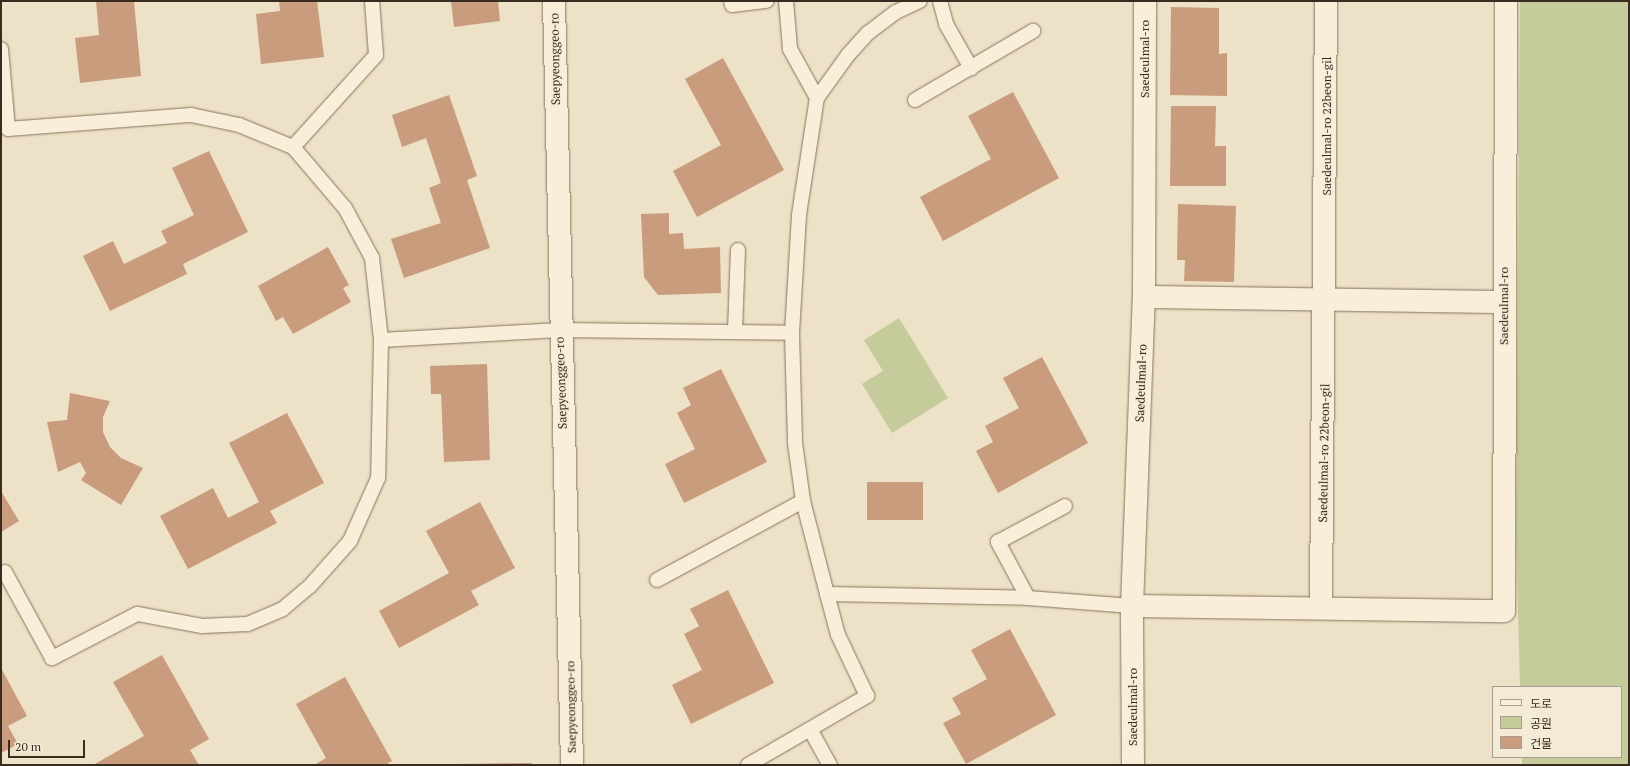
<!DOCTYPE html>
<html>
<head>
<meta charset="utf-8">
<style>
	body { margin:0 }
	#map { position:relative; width:1630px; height:766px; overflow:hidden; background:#ede1c7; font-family:"PT Serif","Noto Sans KR",serif }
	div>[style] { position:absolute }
	.green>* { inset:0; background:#c6cb9b }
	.building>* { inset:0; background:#c99c7e; transform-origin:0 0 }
	.roads { filter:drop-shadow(0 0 1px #88735d) drop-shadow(0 0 1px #88735d) }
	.service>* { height:14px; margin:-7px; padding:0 7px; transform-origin:7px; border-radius:7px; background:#f8eeda }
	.minor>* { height:22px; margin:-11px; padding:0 11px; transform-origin:11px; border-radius:11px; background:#f8eeda }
	.tertiary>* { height:22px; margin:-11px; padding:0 11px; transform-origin:11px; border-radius:11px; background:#f8eeda }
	span { translate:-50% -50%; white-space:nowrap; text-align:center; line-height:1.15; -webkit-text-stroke:3px #f4ebd6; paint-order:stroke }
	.street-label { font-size:12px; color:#382b20 }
	.frame { position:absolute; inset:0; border:2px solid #382b20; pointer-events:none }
	.legend { position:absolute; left:1492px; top:686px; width:130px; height:72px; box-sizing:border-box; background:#f4ebd6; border:1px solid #a99e8d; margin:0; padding:5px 7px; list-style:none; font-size:12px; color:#382b20 }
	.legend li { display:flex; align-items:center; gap:8px; height:20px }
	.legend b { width:20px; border:1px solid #a99e8d }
	.scale { position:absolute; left:8px; top:740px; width:77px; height:18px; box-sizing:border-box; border:2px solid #382b20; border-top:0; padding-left:5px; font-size:12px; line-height:14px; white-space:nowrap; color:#382b20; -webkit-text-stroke:3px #f4ebd6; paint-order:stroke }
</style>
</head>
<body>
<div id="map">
	<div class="green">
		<div style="clip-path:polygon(1520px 1px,1629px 1px,1629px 765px,1522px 765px,1522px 757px,1621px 757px,1621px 687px,1520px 687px,1516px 536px)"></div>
		<div style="clip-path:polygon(899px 318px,948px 398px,892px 433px,862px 384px,883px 371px,864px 340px)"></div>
	</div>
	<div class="building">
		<div style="clip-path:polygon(96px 1px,134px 1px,141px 76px,80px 83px,75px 38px,99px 35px)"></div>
		<div style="clip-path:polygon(279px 1px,317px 1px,324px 57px,261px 64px,256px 14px,280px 11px)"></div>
		<div style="clip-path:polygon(451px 1px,498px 1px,500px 21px,454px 27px)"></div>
		<div style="clip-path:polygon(1171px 7px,1219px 8px,1219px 54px,1227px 53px,1227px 96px,1170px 95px)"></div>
		<div style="clip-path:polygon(723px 58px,784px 170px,697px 217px,673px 171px,721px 145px,685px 79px)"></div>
		<div style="clip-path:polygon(1013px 92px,1059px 178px,943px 241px,920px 197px,991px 159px,968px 116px)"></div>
		<div style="clip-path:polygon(449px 95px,477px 176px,467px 180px,490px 248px,404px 278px,391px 239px,441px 223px,429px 188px,441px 183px,426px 138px,402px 147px,392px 115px)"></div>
		<div style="clip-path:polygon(1171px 106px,1216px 106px,1215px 146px,1226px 146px,1226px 186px,1170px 186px)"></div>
		<div style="clip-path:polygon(209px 151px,248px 232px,183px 264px,187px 274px,110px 311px,83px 256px,113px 241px,124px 264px,167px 243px,161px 231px,194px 215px,172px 168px)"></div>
		<div style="clip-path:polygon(1178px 204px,1236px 206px,1234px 282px,1184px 281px,1185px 260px,1177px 260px)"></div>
		<div style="clip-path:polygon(669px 213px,669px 234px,683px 233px,684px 249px,720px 247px,721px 293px,658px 295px,644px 277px,641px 214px)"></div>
		<div style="clip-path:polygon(328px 247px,349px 285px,343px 288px,351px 302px,293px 334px,283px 317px,276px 321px,258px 286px)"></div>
		<div style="clip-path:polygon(1042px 357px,1088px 443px,998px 493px,976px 451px,993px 442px,985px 426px,1019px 408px,1003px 378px)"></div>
		<div style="clip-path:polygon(487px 364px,490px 460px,444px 462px,441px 394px,431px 394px,430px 366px)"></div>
		<div style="clip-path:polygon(721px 369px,767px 462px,684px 503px,665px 464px,695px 449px,677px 413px,691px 405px,683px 388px)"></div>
		<div style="clip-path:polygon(70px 393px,110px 401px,103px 417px,103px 432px,110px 447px,121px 458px,143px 468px,121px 505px,81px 480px,86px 473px,80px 462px,58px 472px,47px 422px,67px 420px)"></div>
		<div style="clip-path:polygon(287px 413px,324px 483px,270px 511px,277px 523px,188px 569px,160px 516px,213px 488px,228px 518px,259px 502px,229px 443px)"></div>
		<div style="left:867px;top:482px;width:56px;height:38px"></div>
		<div style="clip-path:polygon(1px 491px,19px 521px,1px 532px)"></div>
		<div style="clip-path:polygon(480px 502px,515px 568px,471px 591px,479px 605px,399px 648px,379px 611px,449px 573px,426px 531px)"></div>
		<div style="clip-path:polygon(728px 590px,774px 683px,691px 724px,672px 685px,702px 670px,684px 634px,699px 626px,690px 609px)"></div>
		<div style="clip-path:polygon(1010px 629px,1056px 715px,966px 764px,943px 723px,961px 714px,952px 698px,987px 679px,971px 650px)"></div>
		<div style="clip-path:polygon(162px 655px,209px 739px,190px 750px,199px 765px,93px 765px,144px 736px,113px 682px)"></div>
		<div style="clip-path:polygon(1px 668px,27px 716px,8px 726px,18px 744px,1px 753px)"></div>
		<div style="clip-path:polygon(345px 677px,392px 761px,385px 765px,314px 765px,326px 758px,296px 704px)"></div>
		<div style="clip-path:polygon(532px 763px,532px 765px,455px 765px,455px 764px)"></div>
	</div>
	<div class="roads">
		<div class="service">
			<div style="left:731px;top:1px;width:4px;rotate:76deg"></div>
			<div style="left:732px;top:5px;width:35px;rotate:-7deg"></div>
			<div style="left:786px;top:1px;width:48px;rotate:85.2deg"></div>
			<div style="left:790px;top:49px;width:56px;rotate:61.1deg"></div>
			<div style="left:940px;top:1px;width:24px;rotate:75deg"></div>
			<div style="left:946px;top:24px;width:51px;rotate:60.4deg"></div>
			<div style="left:1px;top:49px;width:80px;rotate:85deg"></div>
			<div style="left:8px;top:129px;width:184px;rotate:-4.4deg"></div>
			<div style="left:191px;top:115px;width:49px;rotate:11.8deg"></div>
			<div style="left:239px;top:125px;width:58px;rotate:22.2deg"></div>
			<div style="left:293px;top:147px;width:80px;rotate:49.6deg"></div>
			<div style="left:345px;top:208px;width:57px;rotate:61.6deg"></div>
			<div style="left:372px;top:258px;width:82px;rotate:83.7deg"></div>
			<div style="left:381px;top:340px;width:138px;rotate:91.2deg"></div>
			<div style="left:378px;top:478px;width:69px;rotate:114deg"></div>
			<div style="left:350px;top:541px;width:60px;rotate:131.6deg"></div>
			<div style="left:310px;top:586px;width:35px;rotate:140deg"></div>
			<div style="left:283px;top:609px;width:39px;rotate:157deg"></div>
			<div style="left:247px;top:624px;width:45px;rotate:177.5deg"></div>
			<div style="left:202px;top:626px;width:66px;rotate:-169.5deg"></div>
			<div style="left:137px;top:614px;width:96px;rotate:152.6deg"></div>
			<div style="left:52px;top:658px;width:98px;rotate:-118.7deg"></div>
			<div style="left:915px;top:100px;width:137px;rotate:-30.3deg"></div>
			<div style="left:293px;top:147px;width:124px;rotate:-47.9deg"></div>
			<div style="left:376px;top:55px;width:54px;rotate:-94.2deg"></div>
			<div style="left:735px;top:331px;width:81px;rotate:-87.9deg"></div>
			<div style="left:792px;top:333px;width:110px;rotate:88.4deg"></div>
			<div style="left:795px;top:443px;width:59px;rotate:82.1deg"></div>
			<div style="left:803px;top:501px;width:96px;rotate:75.5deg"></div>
			<div style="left:827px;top:594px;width:201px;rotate:1.1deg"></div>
			<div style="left:1028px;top:598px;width:104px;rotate:4.4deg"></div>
			<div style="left:381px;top:340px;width:179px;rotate:-3.2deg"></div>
			<div style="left:560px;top:330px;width:232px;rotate:0.7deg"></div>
			<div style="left:792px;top:333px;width:118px;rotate:-86.6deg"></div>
			<div style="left:799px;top:215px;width:118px;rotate:-81.3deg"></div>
			<div style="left:817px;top:98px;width:53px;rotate:-54.2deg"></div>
			<div style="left:848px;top:55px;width:30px;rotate:-48deg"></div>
			<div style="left:868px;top:33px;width:35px;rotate:-37deg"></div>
			<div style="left:896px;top:12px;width:26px;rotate:-25deg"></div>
			<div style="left:657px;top:580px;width:166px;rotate:-28.4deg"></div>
			<div style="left:1028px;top:598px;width:64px;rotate:-118.2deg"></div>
			<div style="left:998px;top:542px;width:76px;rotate:-28.2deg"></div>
			<div style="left:811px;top:731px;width:39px;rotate:61deg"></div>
			<div style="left:748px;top:765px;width:138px;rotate:-30.1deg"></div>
			<div style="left:867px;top:696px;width:68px;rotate:-115.4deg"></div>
			<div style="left:838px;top:635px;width:42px;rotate:-105deg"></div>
		</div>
		<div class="minor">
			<div style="left:1144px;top:297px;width:360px;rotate:0.8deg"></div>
			<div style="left:1132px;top:606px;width:372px;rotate:0.8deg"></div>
			<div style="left:1504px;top:611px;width:610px;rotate:-89.81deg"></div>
			<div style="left:1321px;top:606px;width:605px;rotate:-89.53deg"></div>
			<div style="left:1133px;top:765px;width:159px;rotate:-90.4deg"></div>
			<div style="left:1132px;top:606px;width:309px;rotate:-87.8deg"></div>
			<div style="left:1144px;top:297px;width:296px;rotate:-89.8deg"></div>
		</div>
		<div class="tertiary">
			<div style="left:554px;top:1px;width:764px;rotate:88.65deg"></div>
		</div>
	</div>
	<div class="street-label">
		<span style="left:555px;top:59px;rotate:-91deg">Saepyeonggeo-ro</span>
		<span style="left:1145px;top:59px;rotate:-90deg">Saedeulmal-ro</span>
		<span style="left:1327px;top:126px;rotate:-90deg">Saedeulmal-ro 22beon-gil</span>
		<span style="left:1504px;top:306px;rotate:-90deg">Saedeulmal-ro</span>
		<span style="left:561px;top:383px;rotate:-92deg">Saepyeonggeo-ro</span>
		<span style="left:1141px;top:383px;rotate:-88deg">Saedeulmal-ro</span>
		<span style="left:1324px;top:453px;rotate:-89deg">Saedeulmal-ro 22beon-gil</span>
		<span style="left:571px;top:707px;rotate:-91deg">Saepyeonggeo-ro</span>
		<span style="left:1133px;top:707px;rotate:-90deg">Saedeulmal-ro</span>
	</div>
	<div class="frame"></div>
	<ul class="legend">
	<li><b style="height:5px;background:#f8eeda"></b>도로</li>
	<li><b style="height:11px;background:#c6cb9b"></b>공원</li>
	<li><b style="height:11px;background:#c99c7e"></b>건물</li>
	</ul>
	<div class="scale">20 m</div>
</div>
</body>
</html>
